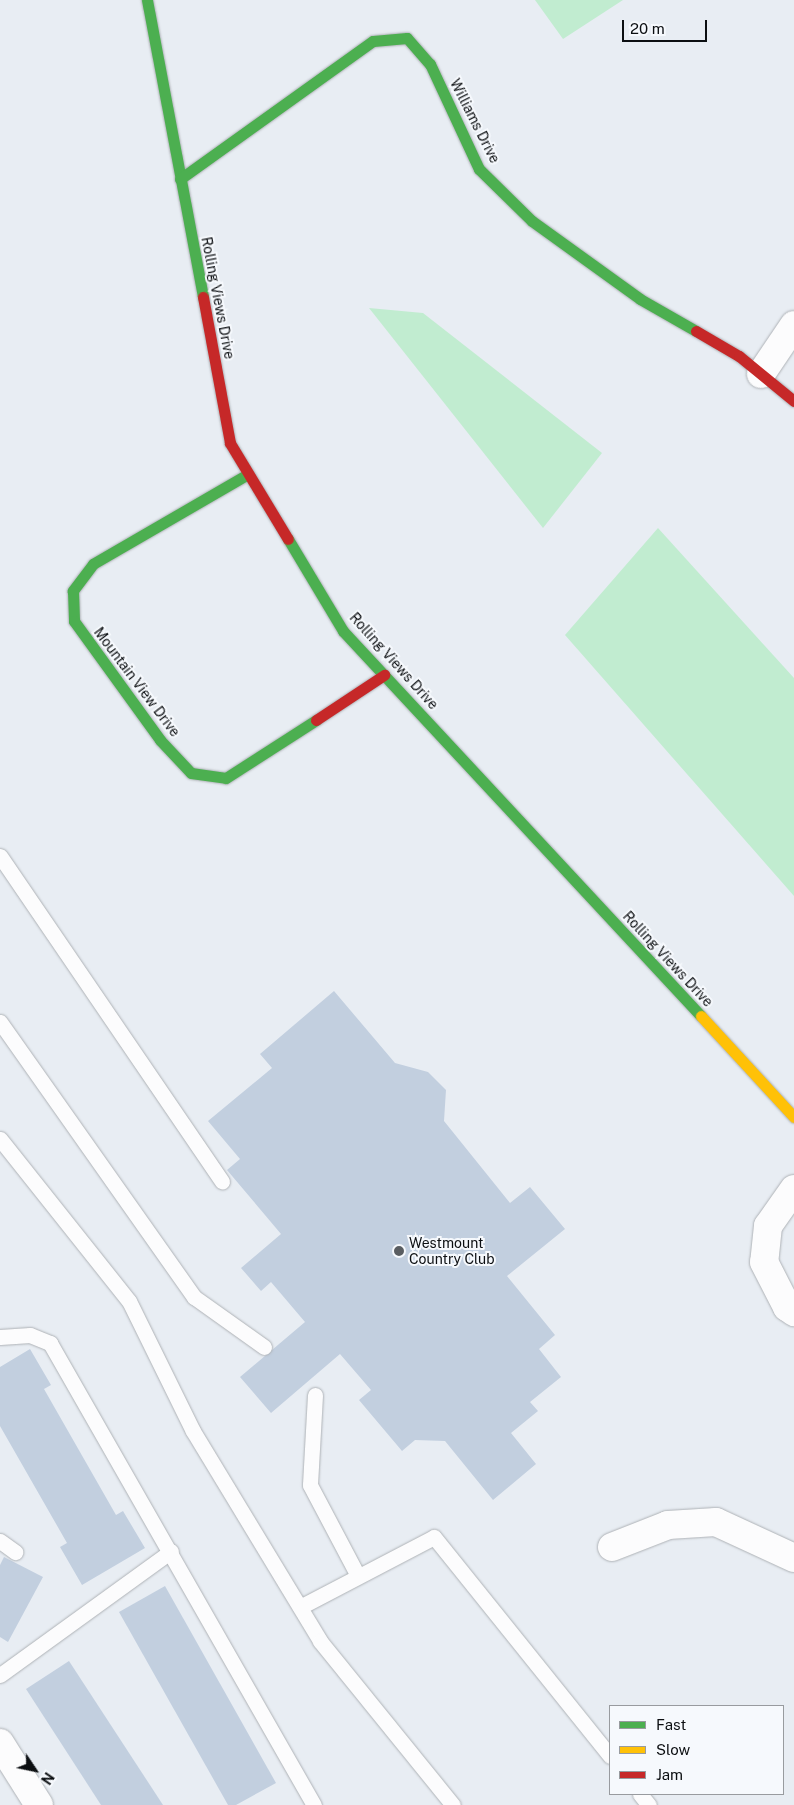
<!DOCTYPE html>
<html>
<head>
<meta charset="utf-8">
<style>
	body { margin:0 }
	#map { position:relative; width:794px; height:1805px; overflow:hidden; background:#e8edf3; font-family:"Public Sans",sans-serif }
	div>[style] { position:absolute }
	.green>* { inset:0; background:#c1ecd0 }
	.building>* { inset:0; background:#c2cfdf }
	.roads { filter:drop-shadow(0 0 1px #aeb2b6) drop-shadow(0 0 1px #aeb2b6) }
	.lane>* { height:15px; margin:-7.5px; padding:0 7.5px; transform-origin:7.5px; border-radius:7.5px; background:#fcfcfd }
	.street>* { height:28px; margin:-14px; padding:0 14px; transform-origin:14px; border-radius:14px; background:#fcfcfd }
	.fast>* { height:11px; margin:-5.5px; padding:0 5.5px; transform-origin:5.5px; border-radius:5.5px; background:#4caf50 }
	.slow>* { height:11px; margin:-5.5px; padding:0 5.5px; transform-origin:5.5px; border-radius:5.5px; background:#ffc107 }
	.jam>* { height:11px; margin:-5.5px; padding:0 5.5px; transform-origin:5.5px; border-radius:5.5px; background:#c62828 }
	.dots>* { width:14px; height:14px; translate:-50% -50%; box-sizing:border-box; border:2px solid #f6f9fd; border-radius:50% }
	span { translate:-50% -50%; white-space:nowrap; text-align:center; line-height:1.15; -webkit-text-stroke:4px #f6f9fd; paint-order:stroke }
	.street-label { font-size:14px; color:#0c0f12 }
	.poi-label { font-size:14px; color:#0c0f12 }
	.left { translate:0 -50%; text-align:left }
	.legend { position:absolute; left:609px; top:1705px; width:175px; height:90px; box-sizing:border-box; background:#f6f9fd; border:1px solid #989b9f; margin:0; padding:6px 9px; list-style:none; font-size:15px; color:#0c0f12 }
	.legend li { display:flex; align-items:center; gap:10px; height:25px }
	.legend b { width:25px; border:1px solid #989b9f }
	.north { position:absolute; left:10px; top:1745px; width:50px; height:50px; -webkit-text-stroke:4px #f6f9fd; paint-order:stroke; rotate:124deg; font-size:14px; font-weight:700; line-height:20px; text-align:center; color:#0c0f12 }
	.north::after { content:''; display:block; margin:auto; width:18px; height:22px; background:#0c0f12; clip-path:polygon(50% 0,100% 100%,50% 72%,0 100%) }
	.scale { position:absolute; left:622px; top:20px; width:85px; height:22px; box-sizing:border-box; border:2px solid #0c0f12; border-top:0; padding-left:6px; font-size:15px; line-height:18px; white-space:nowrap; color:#0c0f12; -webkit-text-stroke:4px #f6f9fd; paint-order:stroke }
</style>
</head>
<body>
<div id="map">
	<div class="green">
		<div style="clip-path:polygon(535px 0,623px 0,563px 39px)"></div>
		<div style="clip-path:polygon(369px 308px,423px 313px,602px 453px,543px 528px)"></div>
		<div style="clip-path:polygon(658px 528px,794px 678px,794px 896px,565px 635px)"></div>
	</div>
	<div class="building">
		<div style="clip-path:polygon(334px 991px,395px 1063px,428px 1072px,446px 1090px,444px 1121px,510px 1203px,530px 1187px,565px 1229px,507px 1276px,555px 1335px,539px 1349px,561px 1377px,530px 1402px,538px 1411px,511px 1433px,536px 1464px,493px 1500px,445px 1441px,415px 1440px,402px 1451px,359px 1400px,371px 1390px,340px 1354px,271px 1413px,240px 1377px,305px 1322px,271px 1282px,261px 1291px,241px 1268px,281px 1234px,227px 1170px,240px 1159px,208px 1121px,272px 1068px,260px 1054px)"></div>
		<div style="clip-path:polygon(30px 1349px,51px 1385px,44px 1389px,116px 1515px,123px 1511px,145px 1548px,82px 1585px,60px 1547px,67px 1543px,0 1426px,0 1367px)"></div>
		<div style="clip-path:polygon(4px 1557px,43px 1577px,8px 1642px,0 1637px,0 1565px)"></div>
		<div style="clip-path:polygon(165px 1586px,276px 1783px,236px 1805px,228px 1805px,119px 1612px)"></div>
		<div style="clip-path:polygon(69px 1661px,163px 1805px,101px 1805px,26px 1689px)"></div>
	</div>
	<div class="roads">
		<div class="lane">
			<div style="left:0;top:856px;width:394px;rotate:55.7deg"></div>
			<div style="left:0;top:1022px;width:337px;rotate:54.8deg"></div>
			<div style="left:194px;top:1297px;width:86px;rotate:35.5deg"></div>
			<div style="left:0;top:1139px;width:207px;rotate:51.5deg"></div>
			<div style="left:129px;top:1301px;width:145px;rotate:63.8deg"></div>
			<div style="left:193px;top:1431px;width:245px;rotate:58.8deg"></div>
			<div style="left:320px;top:1641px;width:211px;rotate:51deg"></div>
			<div style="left:0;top:1337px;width:30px;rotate:-4deg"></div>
			<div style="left:30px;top:1335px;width:22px;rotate:22deg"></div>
			<div style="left:50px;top:1343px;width:532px;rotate:60.26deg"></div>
			<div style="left:315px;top:1395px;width:90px;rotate:93.2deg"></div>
			<div style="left:310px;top:1485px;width:103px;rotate:62.2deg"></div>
			<div style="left:0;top:1541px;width:19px;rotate:36deg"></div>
			<div style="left:300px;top:1607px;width:151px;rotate:-27.6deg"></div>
			<div style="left:434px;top:1537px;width:281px;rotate:51.2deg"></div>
			<div style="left:0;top:1675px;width:211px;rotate:-35.9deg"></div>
			<div style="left:640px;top:1794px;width:14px;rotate:51deg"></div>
		</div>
		<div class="street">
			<div style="left:761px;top:374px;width:59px;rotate:-56deg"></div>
			<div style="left:794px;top:1189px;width:45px;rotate:125.1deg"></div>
			<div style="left:768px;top:1226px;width:36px;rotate:96deg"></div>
			<div style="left:764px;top:1262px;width:51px;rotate:62.9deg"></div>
			<div style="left:787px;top:1307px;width:9px;rotate:36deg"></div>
			<div style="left:612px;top:1547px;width:60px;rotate:-21.4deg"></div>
			<div style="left:668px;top:1525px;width:48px;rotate:-3.6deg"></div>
			<div style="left:716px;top:1522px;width:86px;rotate:24.8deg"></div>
			<div style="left:0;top:1743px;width:73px;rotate:57.8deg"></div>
		</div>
		<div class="fast">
			<div style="left:147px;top:0;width:302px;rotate:79.3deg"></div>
			<div style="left:180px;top:179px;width:237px;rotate:-35.6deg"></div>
			<div style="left:373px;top:41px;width:34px;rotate:-5deg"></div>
			<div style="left:407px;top:38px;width:35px;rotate:49deg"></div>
			<div style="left:430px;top:64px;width:116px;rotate:65deg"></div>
			<div style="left:479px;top:169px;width:74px;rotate:44.5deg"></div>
			<div style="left:532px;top:221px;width:133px;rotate:35.8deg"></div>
			<div style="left:640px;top:299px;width:64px;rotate:29.7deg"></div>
			<div style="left:248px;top:474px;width:179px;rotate:149.9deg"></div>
			<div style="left:93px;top:564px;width:34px;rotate:127deg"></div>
			<div style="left:73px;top:591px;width:30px;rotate:88deg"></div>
			<div style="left:74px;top:621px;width:147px;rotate:54.1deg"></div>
			<div style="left:160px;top:740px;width:45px;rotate:46.8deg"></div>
			<div style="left:191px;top:773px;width:35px;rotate:8deg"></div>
			<div style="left:226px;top:778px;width:107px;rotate:-32.8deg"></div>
			<div style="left:288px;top:539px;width:107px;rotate:59.1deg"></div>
			<div style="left:343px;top:631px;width:526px;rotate:47.08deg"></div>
		</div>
		<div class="slow">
			<div style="left:701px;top:1016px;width:137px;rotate:47.4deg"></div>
		</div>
		<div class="jam">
			<div style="left:203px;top:297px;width:148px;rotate:79.5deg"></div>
			<div style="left:230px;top:443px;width:112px;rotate:58.9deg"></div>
			<div style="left:696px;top:331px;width:50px;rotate:30.2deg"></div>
			<div style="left:739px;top:356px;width:71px;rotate:39.3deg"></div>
			<div style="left:316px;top:720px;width:82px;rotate:-33.5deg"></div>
		</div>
	</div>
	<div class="dots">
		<div style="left:399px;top:1251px;background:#595d61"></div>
	</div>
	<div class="street-label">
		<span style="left:475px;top:121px;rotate:63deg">Williams Drive</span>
		<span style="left:218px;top:298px;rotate:79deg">Rolling Views Drive</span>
		<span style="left:394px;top:661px;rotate:48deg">Rolling Views Drive</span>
		<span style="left:137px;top:682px;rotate:53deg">Mountain View Drive</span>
		<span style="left:668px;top:959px;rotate:47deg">Rolling Views Drive</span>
	</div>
	<div class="poi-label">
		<span class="left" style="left:409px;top:1251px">Westmount<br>Country Club</span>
	</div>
	<ul class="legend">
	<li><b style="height:6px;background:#4caf50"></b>Fast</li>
	<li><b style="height:6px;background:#ffc107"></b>Slow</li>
	<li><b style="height:6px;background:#c62828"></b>Jam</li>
	</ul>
	<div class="north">N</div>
	<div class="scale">20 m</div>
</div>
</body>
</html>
